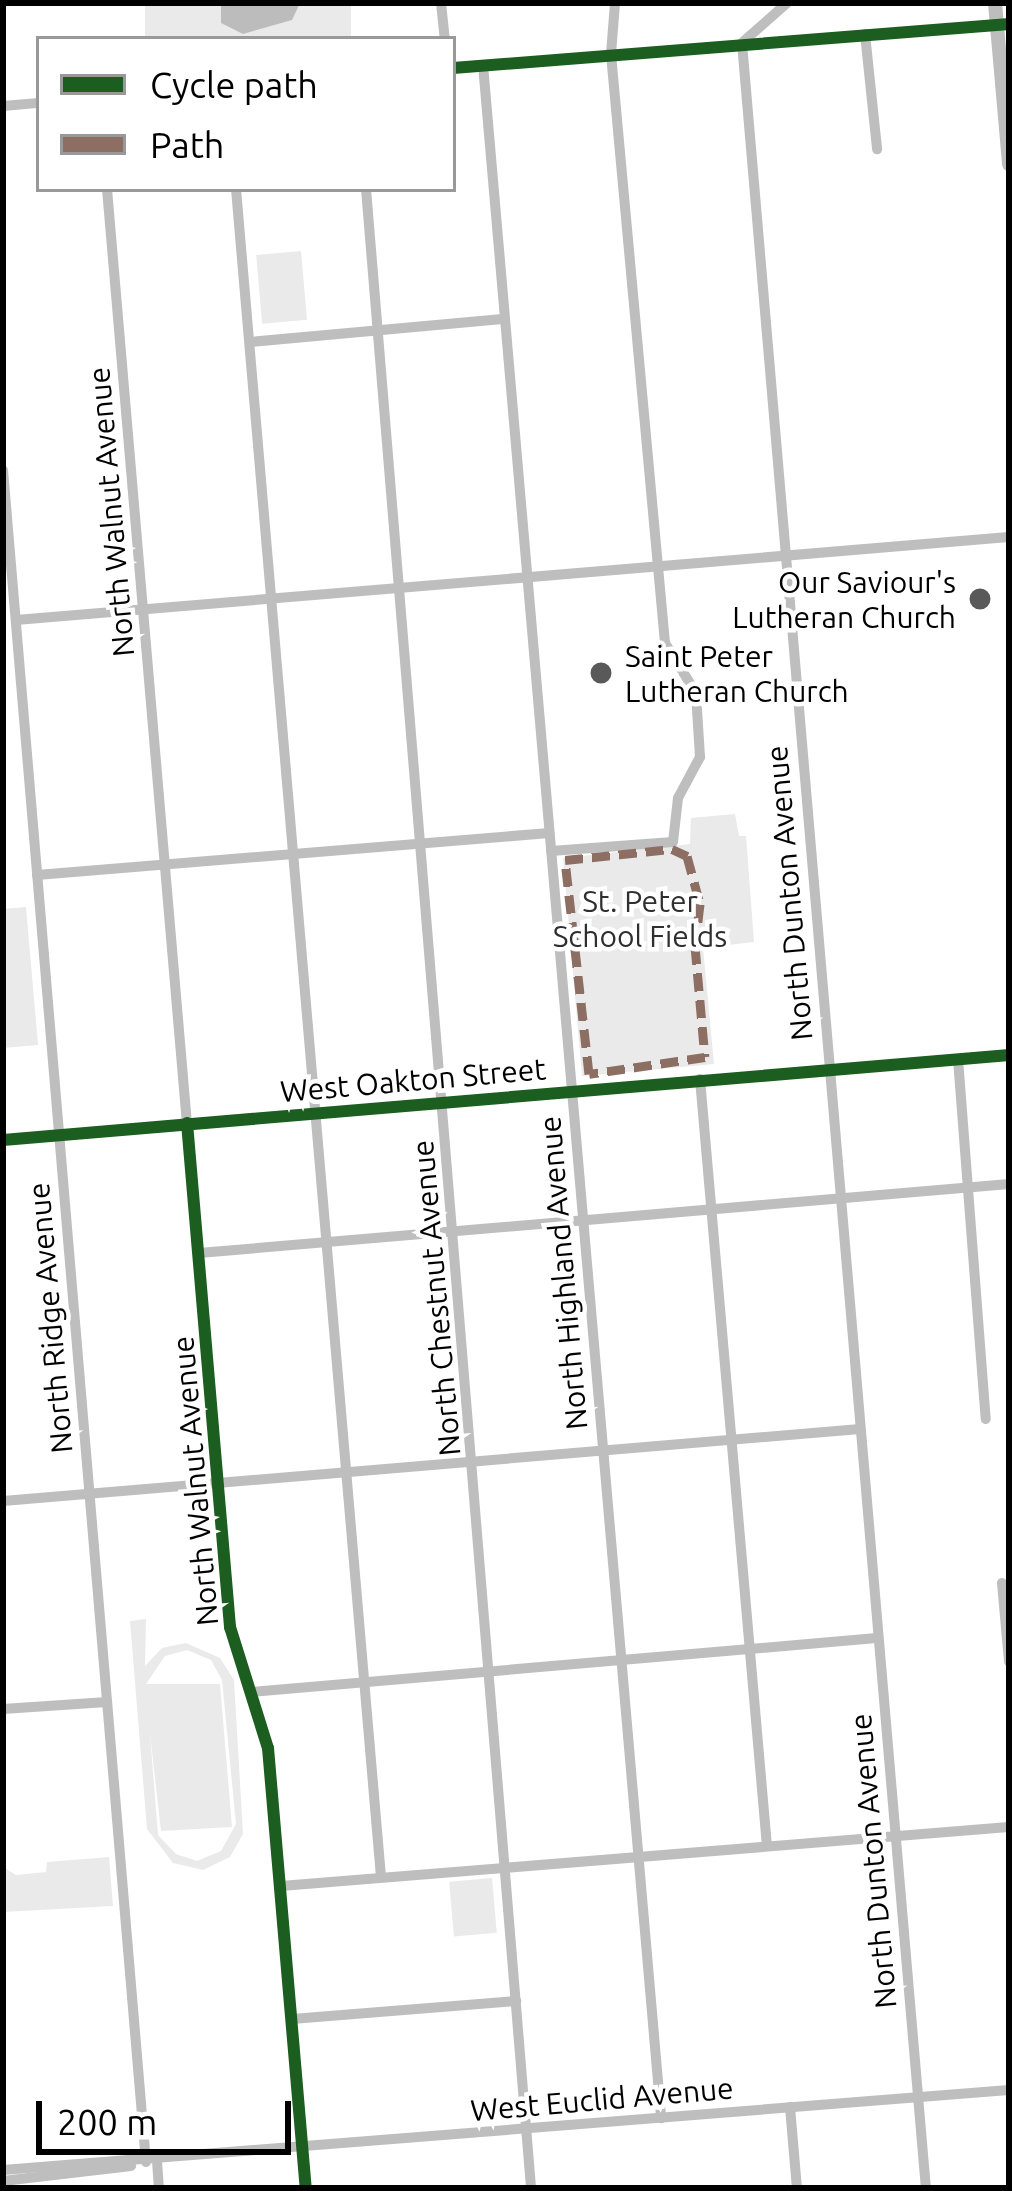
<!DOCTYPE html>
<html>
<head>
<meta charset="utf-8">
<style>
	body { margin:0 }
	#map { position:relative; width:1012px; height:2191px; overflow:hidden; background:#fff; font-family:Ubuntu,sans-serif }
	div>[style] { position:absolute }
	.green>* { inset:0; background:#eaeaea; transform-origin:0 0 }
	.water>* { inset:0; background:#bcbcbc }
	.minor>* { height:10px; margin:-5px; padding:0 5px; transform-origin:5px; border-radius:5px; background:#bebebe }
	.major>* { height:14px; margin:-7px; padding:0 7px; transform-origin:7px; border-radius:7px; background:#bdbdbd }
	.quiet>* { height:9px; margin-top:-4.5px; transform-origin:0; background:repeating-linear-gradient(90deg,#8d6e63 0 18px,transparent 0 27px) }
	.cycleway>* { height:12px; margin:-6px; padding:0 6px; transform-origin:6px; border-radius:6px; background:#1b5e20 }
	.dots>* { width:33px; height:33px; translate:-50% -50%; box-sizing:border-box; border:6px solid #fff; border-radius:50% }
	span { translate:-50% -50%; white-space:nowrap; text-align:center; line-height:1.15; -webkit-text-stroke:9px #fff; paint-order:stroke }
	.street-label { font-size:30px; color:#000 }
	.poi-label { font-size:30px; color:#000 }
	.right { translate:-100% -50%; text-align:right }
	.left { translate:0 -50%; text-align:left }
	.park-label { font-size:30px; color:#2f2f2f }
	.frame { position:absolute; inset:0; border:6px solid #000; pointer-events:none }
	.legend { position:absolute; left:36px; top:36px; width:420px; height:156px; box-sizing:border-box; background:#fff; border:3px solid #999; margin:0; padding:15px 21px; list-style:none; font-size:36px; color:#000 }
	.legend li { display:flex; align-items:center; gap:24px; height:60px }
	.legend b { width:60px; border:3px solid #999 }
	.scale { position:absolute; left:36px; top:2101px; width:255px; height:54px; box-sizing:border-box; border:6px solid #000; border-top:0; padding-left:15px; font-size:36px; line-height:42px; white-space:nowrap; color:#000; -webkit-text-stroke:9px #fff; paint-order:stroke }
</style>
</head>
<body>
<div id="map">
	<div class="green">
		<div style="left:145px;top:3px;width:206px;height:36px"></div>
		<div style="left:301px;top:251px;width:69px;height:45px;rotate:85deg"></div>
		<div style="clip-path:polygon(735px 814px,739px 836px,746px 836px,754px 942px,703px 948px,714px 1064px,582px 1076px,563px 858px,690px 844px,691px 818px)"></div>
		<div style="clip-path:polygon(26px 907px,38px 1045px,3px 1048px,3px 909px)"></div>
		<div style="clip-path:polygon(evenodd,146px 1619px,145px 1666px,162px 1648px,186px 1643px,220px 1658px,234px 1680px,243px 1834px,230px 1857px,203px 1870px,173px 1863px,147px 1829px,130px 1621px,146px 1619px,187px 1650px,211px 1660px,222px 1680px,236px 1824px,221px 1851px,197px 1861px,176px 1854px,158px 1835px,150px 1734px,161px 1831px,232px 1827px,220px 1684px,146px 1684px,165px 1656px,187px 1650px)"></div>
		<div style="clip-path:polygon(109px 1857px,113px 1906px,3px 1912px,3px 1867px,16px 1875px,46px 1872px,47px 1862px)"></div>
		<div style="left:492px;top:1878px;width:55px;height:43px;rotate:85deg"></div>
	</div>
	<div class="water">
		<div style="clip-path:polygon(221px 3px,300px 3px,292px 20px,243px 34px,221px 23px)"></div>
	</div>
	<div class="minor">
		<div style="left:441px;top:3px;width:36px;rotate:84deg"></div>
		<div style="left:865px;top:34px;width:116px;rotate:84deg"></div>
		<div style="left:744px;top:41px;width:57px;rotate:-41.5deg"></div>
		<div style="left:742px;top:43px;width:2153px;rotate:85.1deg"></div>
		<div style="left:483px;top:65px;width:2061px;rotate:85.04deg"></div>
		<div style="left:453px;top:68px;width:558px;rotate:-4.52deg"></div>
		<div style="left:3px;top:106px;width:36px;rotate:-5deg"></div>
		<div style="left:107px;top:189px;width:1443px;rotate:85.11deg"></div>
		<div style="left:230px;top:1627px;width:127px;rotate:72.6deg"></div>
		<div style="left:268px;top:1748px;width:442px;rotate:85.1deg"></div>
		<div style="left:236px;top:189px;width:1694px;rotate:85.09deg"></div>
		<div style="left:366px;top:189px;width:2006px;rotate:85.28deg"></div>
		<div style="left:250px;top:342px;width:256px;rotate:-5.2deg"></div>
		<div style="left:3px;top:470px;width:1698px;rotate:85.17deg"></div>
		<div style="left:16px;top:620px;width:996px;rotate:-4.78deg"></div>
		<div style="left:551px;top:851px;width:122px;rotate:-4.2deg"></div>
		<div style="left:673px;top:842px;width:44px;rotate:-83.5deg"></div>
		<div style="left:678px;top:798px;width:47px;rotate:-61.8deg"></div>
		<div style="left:700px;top:757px;width:64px;rotate:-93.6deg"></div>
		<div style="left:696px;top:693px;width:59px;rotate:-121.8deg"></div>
		<div style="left:665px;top:643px;width:591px;rotate:-95.24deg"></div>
		<div style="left:611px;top:54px;width:51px;rotate:-85.5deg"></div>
		<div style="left:37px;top:875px;width:514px;rotate:-4.69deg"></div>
		<div style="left:958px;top:1059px;width:361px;rotate:85.6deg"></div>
		<div style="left:700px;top:1079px;width:770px;rotate:85.01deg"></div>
		<div style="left:3px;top:1140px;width:1010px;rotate:-4.83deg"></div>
		<div style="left:199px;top:1253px;width:813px;rotate:-4.87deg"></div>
		<div style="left:3px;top:1501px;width:860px;rotate:-4.8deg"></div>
		<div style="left:1002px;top:1583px;width:79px;rotate:84.9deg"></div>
		<div style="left:251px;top:1692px;width:628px;rotate:-4.93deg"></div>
		<div style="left:3px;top:1709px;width:104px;rotate:-3.9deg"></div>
		<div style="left:281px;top:1886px;width:730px;rotate:-4.63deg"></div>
		<div style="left:292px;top:2019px;width:225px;rotate:-4.6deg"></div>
		<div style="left:790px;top:2107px;width:81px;rotate:85.1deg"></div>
		<div style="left:157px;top:2161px;width:27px;rotate:86deg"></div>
		<div style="left:3px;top:2170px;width:1009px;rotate:-4.55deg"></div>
		<div style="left:3px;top:2181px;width:129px;rotate:-6.7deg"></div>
	</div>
	<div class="major">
		<div style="left:995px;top:3px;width:162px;rotate:85deg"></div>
	</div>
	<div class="quiet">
		<div style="left:672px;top:849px;width:17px;rotate:25deg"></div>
		<div style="left:687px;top:856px;width:50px;rotate:74.8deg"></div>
		<div style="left:700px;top:904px;width:42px;rotate:96.8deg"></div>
		<div style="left:695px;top:946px;width:111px;rotate:84.9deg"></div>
		<div style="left:705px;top:1057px;width:117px;rotate:171.7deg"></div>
		<div style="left:589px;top:1074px;width:215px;rotate:-96.4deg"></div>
		<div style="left:565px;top:860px;width:108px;rotate:-5.9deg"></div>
	</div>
	<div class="cycleway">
		<div style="left:453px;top:68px;width:558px;rotate:-4.52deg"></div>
		<div style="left:187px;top:1123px;width:506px;rotate:85.12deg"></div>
		<div style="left:230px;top:1627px;width:127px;rotate:72.6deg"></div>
		<div style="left:268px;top:1748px;width:442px;rotate:85.1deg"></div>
		<div style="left:3px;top:1140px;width:1010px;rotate:-4.83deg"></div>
	</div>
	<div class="dots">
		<div style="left:980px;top:599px;background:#595959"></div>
		<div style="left:601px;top:673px;background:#595959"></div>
	</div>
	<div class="street-label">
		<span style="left:111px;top:512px;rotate:-95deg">North Walnut Avenue</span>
		<span style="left:789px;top:893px;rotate:-95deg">North Dunton Avenue</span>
		<span style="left:413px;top:1080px;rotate:-5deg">West Oakton Street</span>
		<span style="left:563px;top:1273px;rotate:-95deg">North Highland Avenue</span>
		<span style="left:436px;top:1298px;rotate:-95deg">North Chestnut Avenue</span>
		<span style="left:50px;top:1318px;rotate:-95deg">North Ridge Avenue</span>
		<span style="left:195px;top:1481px;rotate:-95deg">North Walnut Avenue</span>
		<span style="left:873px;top:1861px;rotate:-95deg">North Dunton Avenue</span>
		<span style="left:602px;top:2099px;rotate:-5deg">West Euclid Avenue</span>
	</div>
	<div class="poi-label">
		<span class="right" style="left:956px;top:599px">Our Saviour's<br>Lutheran Church</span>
		<span class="left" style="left:625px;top:673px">Saint Peter<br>Lutheran Church</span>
	</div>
	<div class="park-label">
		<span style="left:640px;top:918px">St. Peter<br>School Fields</span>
	</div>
	<div class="frame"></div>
	<ul class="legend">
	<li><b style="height:15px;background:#1b5e20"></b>Cycle path</li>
	<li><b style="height:15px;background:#8d6e63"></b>Path</li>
	</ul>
	<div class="scale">200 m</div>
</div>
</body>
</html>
